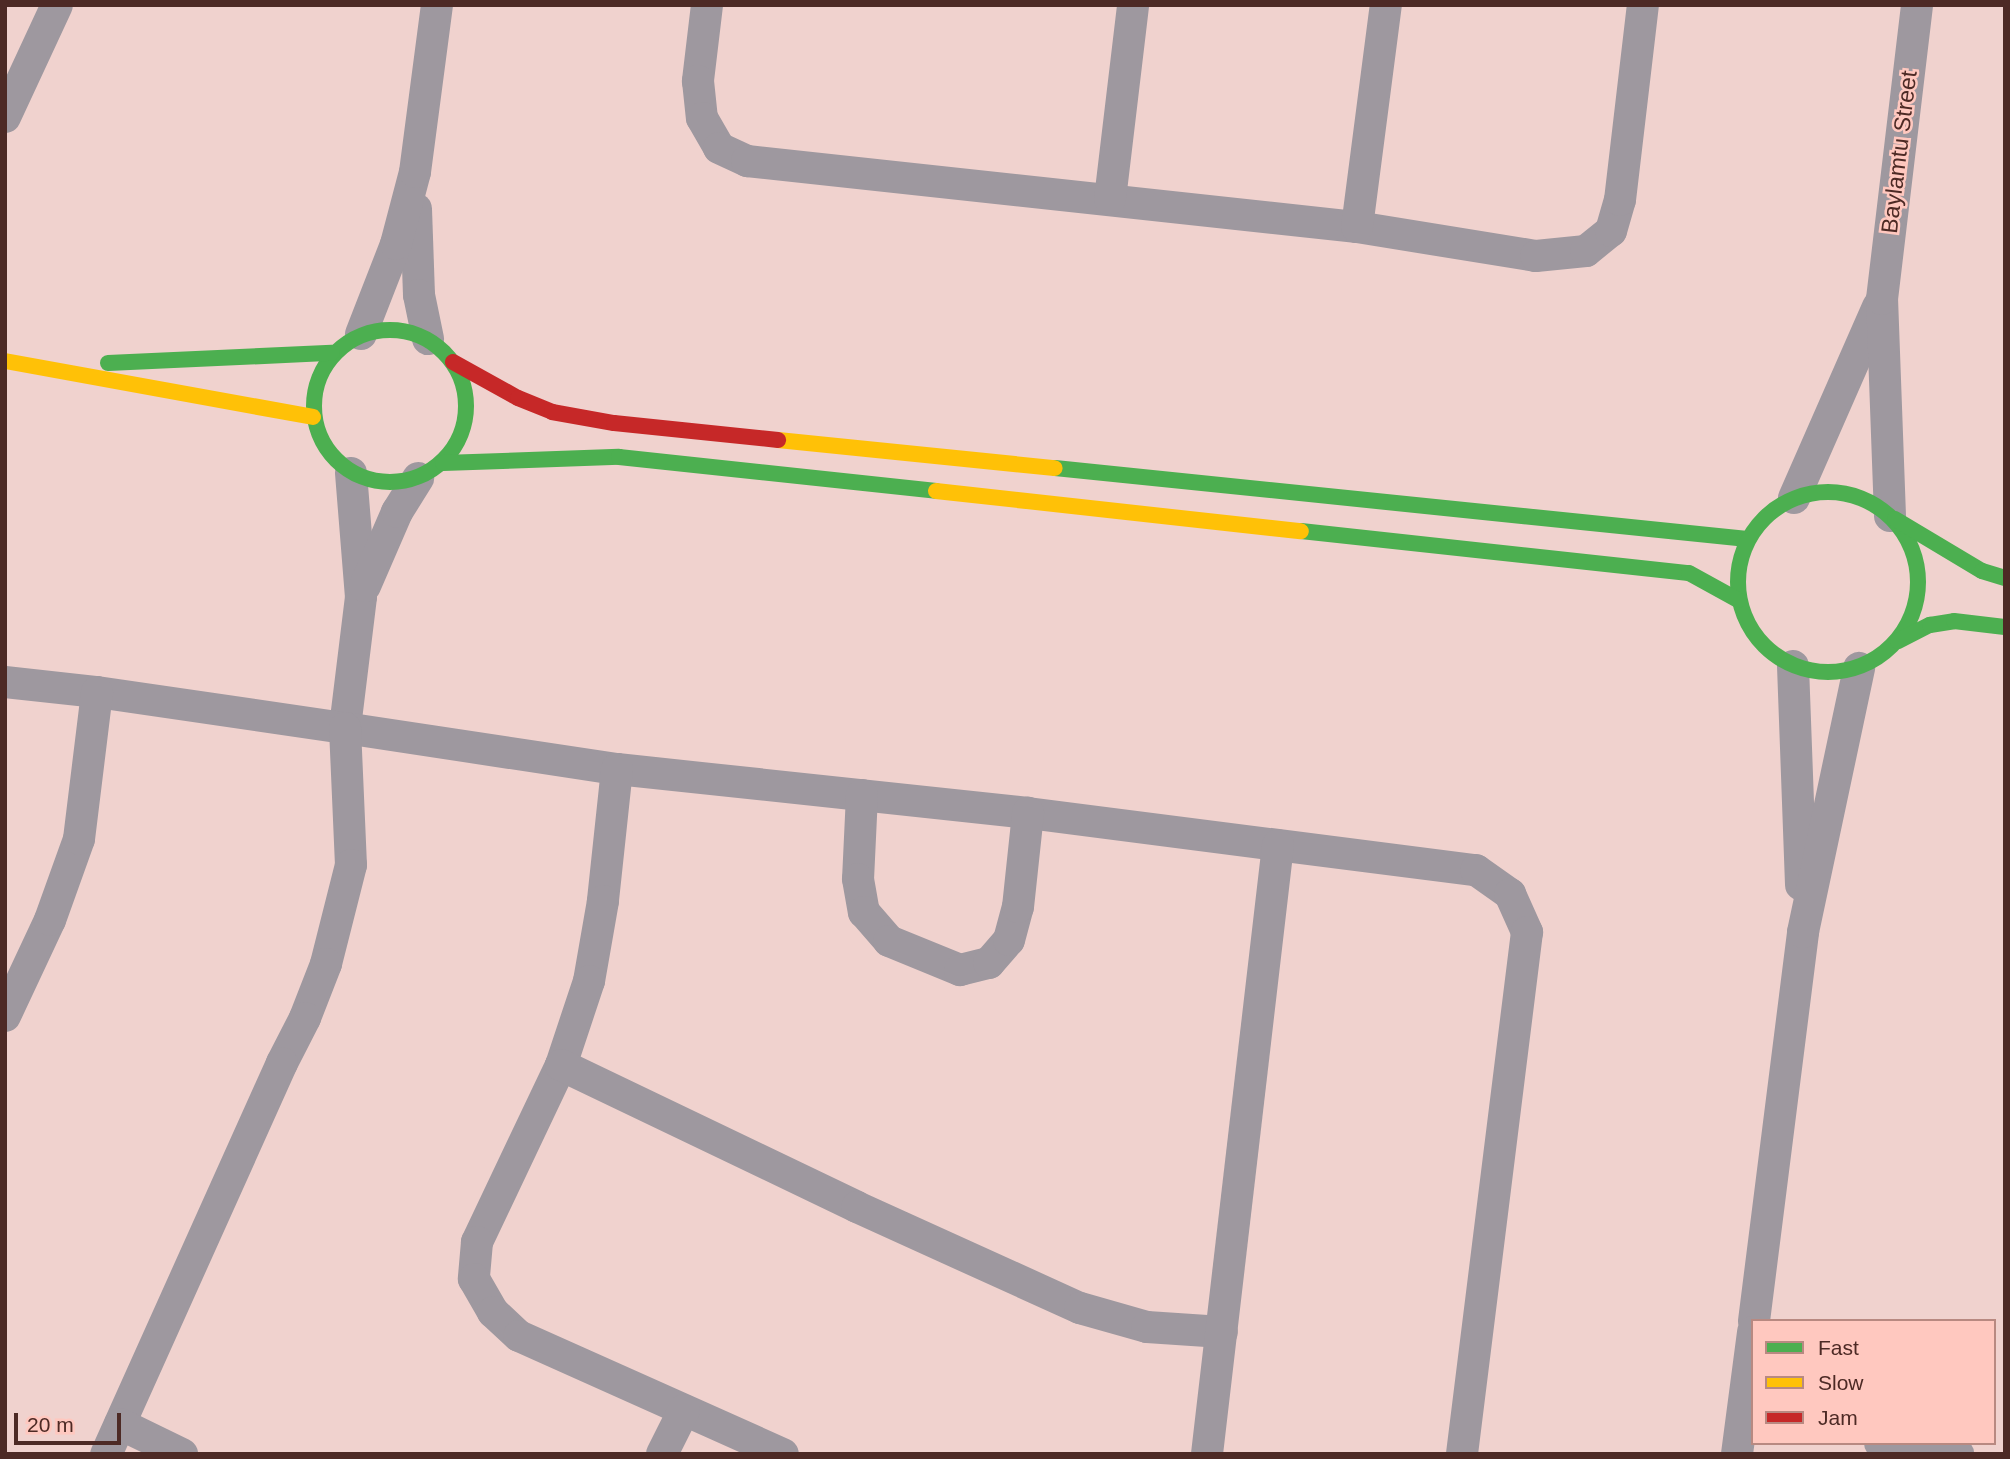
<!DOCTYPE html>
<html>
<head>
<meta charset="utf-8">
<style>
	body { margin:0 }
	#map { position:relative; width:2010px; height:1459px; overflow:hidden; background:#f0d2ce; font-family:Arial,sans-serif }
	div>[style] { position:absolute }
	.street>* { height:32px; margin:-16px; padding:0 16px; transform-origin:16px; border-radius:16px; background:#9e989f }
	.fast>* { height:16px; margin:-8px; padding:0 8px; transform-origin:8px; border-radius:8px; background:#4caf50 }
	.fast>.ring { margin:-8px; padding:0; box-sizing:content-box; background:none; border:16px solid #4caf50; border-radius:50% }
	.slow>* { height:16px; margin:-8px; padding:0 8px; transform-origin:8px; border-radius:8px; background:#ffc107 }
	.jam>* { height:16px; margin:-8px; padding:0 8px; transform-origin:8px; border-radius:8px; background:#c62828 }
	span { translate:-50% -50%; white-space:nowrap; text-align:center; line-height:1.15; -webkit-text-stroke:5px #ffc8bf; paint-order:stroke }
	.street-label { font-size:23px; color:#4d2a25 }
	.frame { position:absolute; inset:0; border:7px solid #4d2a25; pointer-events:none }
	.legend { position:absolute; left:1751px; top:1319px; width:245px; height:126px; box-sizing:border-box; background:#ffc8bf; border:2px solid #b88981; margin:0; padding:9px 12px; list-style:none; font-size:21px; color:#4d2a25 }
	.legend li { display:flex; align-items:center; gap:14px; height:35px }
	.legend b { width:35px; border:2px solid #b88981 }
	.scale { position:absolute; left:14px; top:1413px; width:107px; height:32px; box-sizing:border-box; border:4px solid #4d2a25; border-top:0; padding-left:9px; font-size:21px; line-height:24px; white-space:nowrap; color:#4d2a25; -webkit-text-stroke:5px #ffc8bf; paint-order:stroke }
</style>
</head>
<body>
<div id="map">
	<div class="street">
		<div style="left:707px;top:5px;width:77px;rotate:96.8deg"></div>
		<div style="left:698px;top:81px;width:37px;rotate:84deg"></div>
		<div style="left:702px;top:118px;width:34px;rotate:60deg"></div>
		<div style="left:719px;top:148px;width:31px;rotate:25deg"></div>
		<div style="left:747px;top:161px;width:614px;rotate:6.18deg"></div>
		<div style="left:1357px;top:227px;width:181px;rotate:9.2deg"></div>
		<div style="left:1536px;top:256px;width:50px;rotate:-5.7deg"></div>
		<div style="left:1586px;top:251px;width:32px;rotate:-39deg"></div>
		<div style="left:1611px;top:231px;width:32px;rotate:-74deg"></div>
		<div style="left:1620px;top:200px;width:196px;rotate:-83.3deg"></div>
		<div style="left:5px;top:117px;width:123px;rotate:-65.1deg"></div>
		<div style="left:1110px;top:199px;width:195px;rotate:-83.2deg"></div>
		<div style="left:416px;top:209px;width:86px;rotate:88deg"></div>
		<div style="left:419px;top:295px;width:45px;rotate:78.4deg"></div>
		<div style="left:1357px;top:227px;width:224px;rotate:-82.6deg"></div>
		<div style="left:361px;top:334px;width:97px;rotate:-68.7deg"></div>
		<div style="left:396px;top:244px;width:74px;rotate:-75.2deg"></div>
		<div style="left:415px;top:172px;width:168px;rotate:-82.5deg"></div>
		<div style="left:351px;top:473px;width:124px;rotate:85.4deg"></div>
		<div style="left:361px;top:597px;width:132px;rotate:97deg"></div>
		<div style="left:345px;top:728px;width:275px;rotate:8.6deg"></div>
		<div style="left:617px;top:769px;width:413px;rotate:6.1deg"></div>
		<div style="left:1028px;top:813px;width:452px;rotate:7.3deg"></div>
		<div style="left:1476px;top:870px;width:42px;rotate:35.2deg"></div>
		<div style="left:1510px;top:894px;width:42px;rotate:65.9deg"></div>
		<div style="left:1527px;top:932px;width:526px;rotate:97.1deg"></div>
		<div style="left:1794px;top:498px;width:209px;rotate:-66.3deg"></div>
		<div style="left:1890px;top:516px;width:217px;rotate:-92.1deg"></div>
		<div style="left:1882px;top:299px;width:296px;rotate:-83.2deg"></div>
		<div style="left:365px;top:586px;width:81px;rotate:-66.6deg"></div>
		<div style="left:397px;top:512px;width:40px;rotate:-58deg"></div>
		<div style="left:1793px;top:666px;width:219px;rotate:87.9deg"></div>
		<div style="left:5px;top:682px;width:93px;rotate:6.2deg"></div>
		<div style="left:97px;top:692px;width:251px;rotate:8.3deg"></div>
		<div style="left:345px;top:728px;width:137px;rotate:87.5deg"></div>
		<div style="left:351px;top:865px;width:102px;rotate:104.2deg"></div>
		<div style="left:326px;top:964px;width:58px;rotate:111.3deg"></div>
		<div style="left:305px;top:1018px;width:51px;rotate:117.1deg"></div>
		<div style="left:282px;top:1063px;width:429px;rotate:114.2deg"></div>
		<div style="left:617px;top:769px;width:133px;rotate:96.1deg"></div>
		<div style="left:603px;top:901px;width:81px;rotate:99.9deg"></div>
		<div style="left:589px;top:981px;width:89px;rotate:108.4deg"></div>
		<div style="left:561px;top:1065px;width:196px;rotate:115.4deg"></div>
		<div style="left:477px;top:1242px;width:37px;rotate:95deg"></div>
		<div style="left:474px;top:1279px;width:38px;rotate:60deg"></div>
		<div style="left:493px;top:1312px;width:35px;rotate:43deg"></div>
		<div style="left:519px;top:1336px;width:289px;rotate:24.1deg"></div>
		<div style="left:862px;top:795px;width:84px;rotate:92.7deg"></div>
		<div style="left:858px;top:879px;width:34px;rotate:80deg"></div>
		<div style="left:864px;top:912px;width:38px;rotate:49deg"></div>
		<div style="left:889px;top:941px;width:77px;rotate:22.2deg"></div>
		<div style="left:960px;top:970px;width:30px;rotate:-14deg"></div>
		<div style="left:989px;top:963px;width:30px;rotate:-49deg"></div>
		<div style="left:1009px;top:940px;width:34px;rotate:-75deg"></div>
		<div style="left:1018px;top:907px;width:95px;rotate:-83.9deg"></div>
		<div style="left:5px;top:1016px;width:106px;rotate:-64.9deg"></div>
		<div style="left:50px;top:920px;width:86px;rotate:-70.3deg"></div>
		<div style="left:79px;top:839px;width:148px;rotate:-83deg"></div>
		<div style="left:561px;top:1065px;width:328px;rotate:25.6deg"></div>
		<div style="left:857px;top:1207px;width:245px;rotate:24.4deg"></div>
		<div style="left:1080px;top:1308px;width:70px;rotate:15.8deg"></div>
		<div style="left:1147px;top:1327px;width:75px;rotate:3.8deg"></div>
		<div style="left:1754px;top:1321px;width:392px;rotate:-82.8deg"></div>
		<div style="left:1803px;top:932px;width:270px;rotate:-78deg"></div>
		<div style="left:120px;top:1424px;width:69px;rotate:25.8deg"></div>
		<div style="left:1880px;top:1443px;width:79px;rotate:8deg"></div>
		<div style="left:662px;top:1454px;width:49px;rotate:-63.4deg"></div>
		<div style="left:1207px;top:1454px;width:613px;rotate:-83.35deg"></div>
		<div style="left:1737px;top:1454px;width:123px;rotate:-82.5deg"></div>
	</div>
	<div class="fast">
		<div class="ring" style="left:314px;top:330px;width:136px;height:136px"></div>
		<div style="left:108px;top:363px;width:224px;rotate:-2.6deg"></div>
		<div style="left:443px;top:463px;width:176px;rotate:-2deg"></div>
		<div style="left:619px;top:457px;width:319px;rotate:6.1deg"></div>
		<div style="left:1055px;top:468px;width:696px;rotate:5.86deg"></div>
		<div class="ring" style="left:1738px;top:492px;width:164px;height:164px"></div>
		<div style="left:1895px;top:519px;width:101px;rotate:30.9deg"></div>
		<div style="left:1982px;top:571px;width:24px;rotate:17deg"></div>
		<div style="left:1301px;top:531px;width:390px;rotate:6.2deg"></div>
		<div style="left:1689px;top:573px;width:56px;rotate:28.9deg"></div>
		<div style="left:1898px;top:641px;width:36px;rotate:-27deg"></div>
		<div style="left:1930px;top:625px;width:24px;rotate:-9deg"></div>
		<div style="left:1954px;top:621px;width:51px;rotate:6.7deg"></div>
	</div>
	<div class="slow">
		<div style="left:5px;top:361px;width:313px;rotate:10.3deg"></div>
		<div style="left:778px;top:440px;width:278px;rotate:5.8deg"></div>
		<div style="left:936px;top:491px;width:367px;rotate:6.3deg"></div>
	</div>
	<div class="jam">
		<div style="left:453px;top:362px;width:74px;rotate:29deg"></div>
		<div style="left:518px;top:398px;width:37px;rotate:22deg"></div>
		<div style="left:552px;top:412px;width:63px;rotate:10.1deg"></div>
		<div style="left:614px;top:423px;width:165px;rotate:5.9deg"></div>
	</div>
	<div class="street-label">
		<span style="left:1899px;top:152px;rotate:-83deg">Baylamtu Street</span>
	</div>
	<div class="frame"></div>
	<ul class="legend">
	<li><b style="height:9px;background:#4caf50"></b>Fast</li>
	<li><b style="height:9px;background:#ffc107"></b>Slow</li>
	<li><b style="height:9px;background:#c62828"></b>Jam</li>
	</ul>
	<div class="scale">20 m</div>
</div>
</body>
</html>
